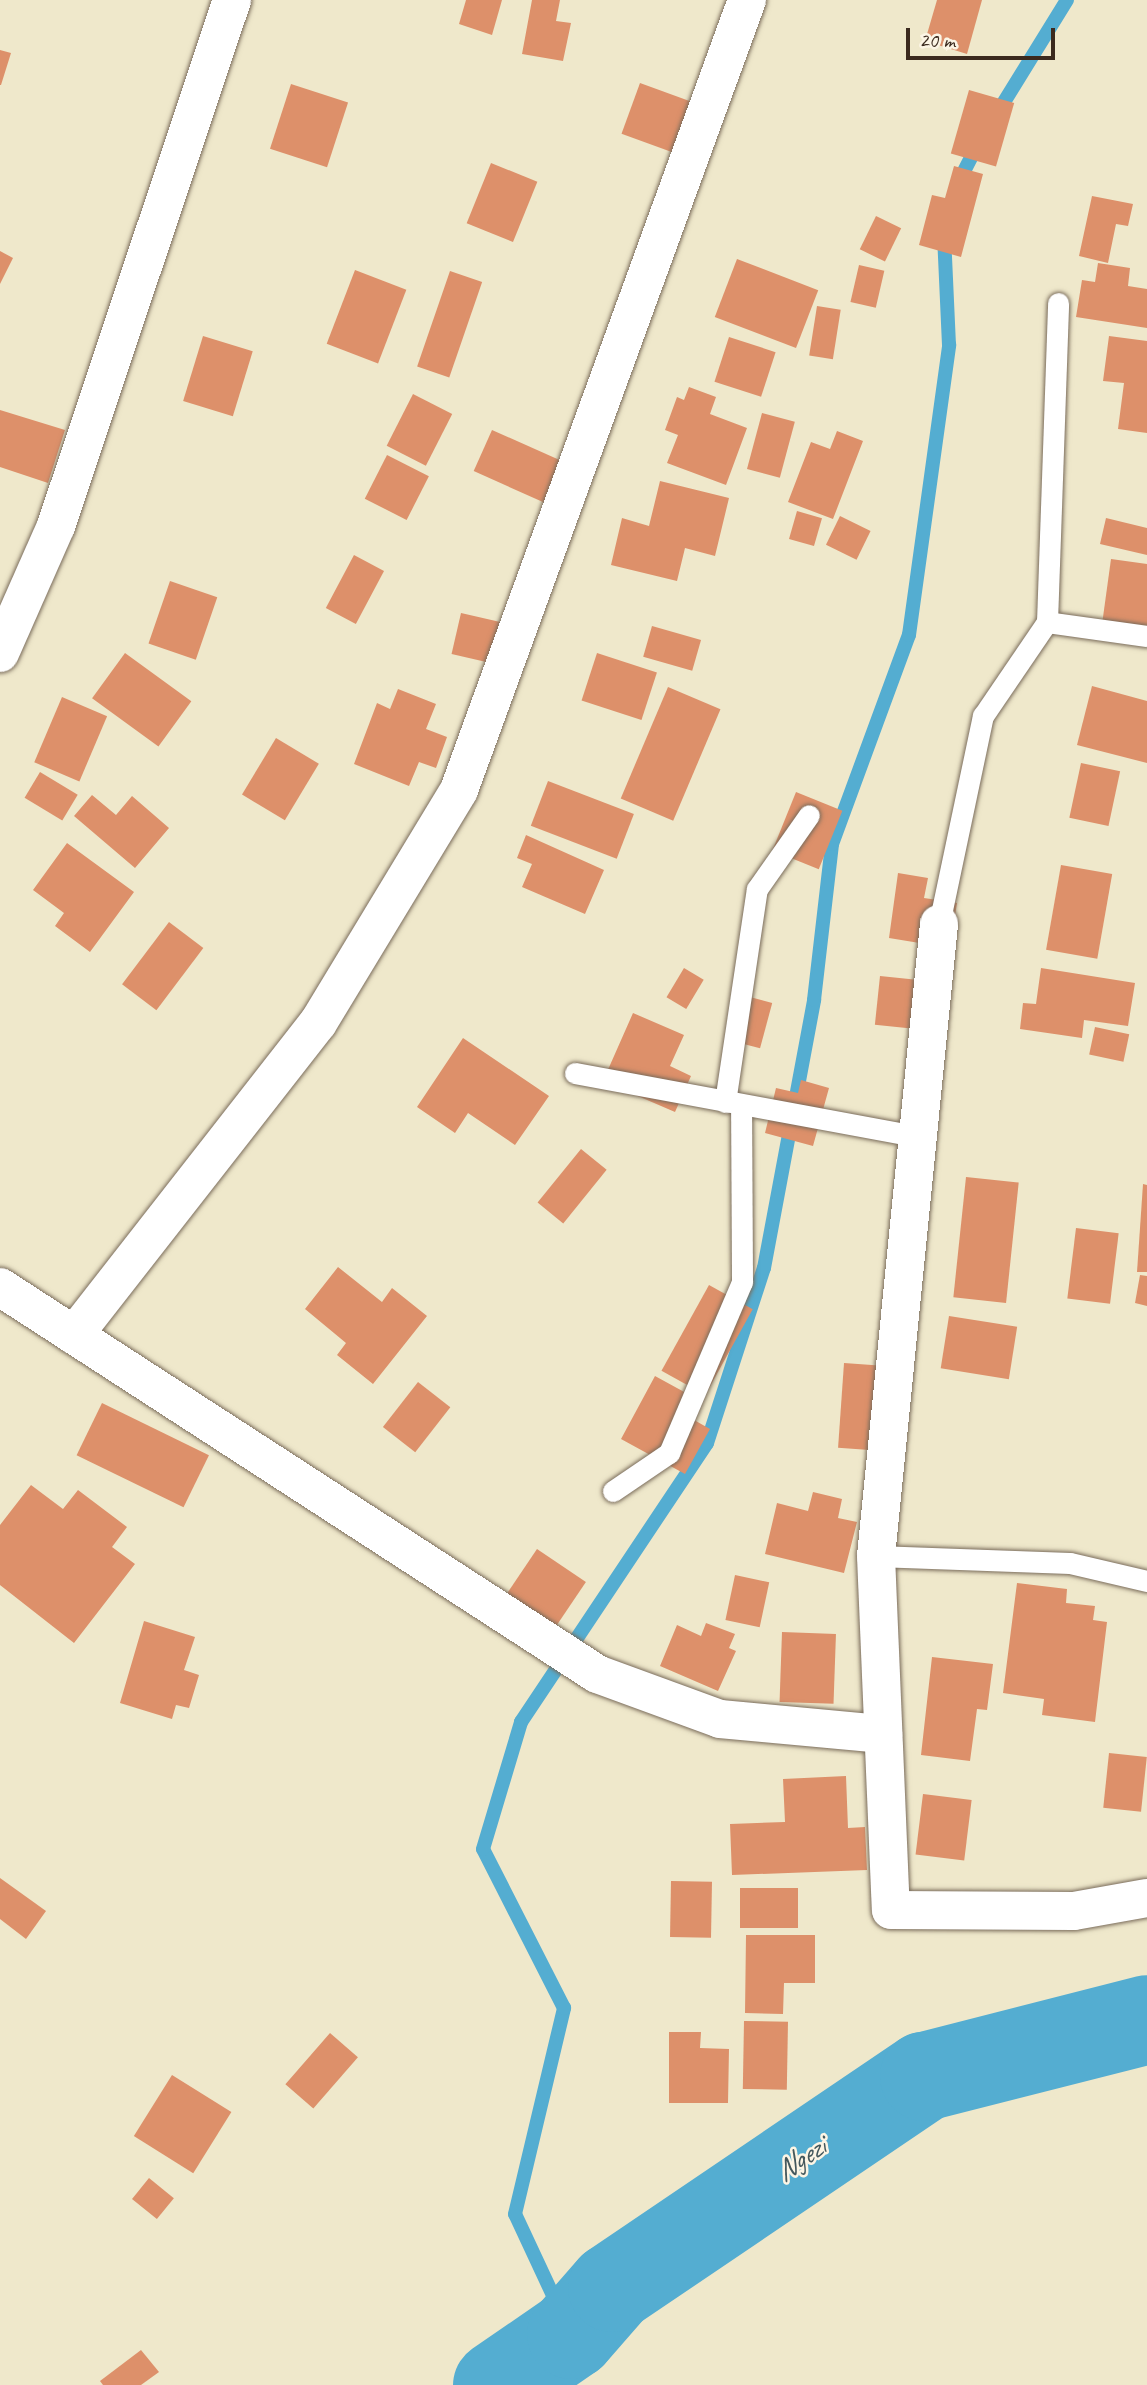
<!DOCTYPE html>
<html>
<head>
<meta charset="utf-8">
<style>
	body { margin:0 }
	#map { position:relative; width:1147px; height:2385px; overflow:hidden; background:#efe8cb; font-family:Caveat,sans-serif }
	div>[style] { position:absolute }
	.stream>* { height:14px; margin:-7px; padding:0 7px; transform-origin:7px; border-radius:7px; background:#54add1 }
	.river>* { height:89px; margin:-44.5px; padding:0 44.5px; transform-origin:44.5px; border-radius:44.5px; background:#54add1 }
	.building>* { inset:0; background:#dd906a; transform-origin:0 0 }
	.roads { filter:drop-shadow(0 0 2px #7a6c5b) drop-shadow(0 0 2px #7a6c5b) }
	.lane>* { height:21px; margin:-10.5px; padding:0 10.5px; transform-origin:10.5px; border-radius:10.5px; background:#fff }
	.street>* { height:38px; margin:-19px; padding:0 19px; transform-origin:19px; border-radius:19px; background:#fff }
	span { translate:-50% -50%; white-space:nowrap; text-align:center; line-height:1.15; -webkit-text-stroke:5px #fcf5e5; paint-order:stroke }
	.water-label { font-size:30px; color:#44585d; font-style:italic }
	.scale { position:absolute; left:906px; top:28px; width:149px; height:32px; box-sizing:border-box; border:4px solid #3b2a1e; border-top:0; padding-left:9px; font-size:21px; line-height:24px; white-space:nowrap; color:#3b2a1e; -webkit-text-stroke:5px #fcf5e5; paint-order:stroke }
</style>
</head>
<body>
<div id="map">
	<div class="stream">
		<div style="left:996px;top:115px;width:135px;rotate:-58.3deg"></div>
		<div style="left:957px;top:185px;width:46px;rotate:-62.9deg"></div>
		<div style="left:571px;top:2334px;width:132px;rotate:-115deg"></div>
		<div style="left:515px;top:2214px;width:212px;rotate:-76.6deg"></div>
		<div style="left:564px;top:2008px;width:178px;rotate:-117deg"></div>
		<div style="left:483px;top:1849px;width:133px;rotate:-73.3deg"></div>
		<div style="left:521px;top:1722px;width:335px;rotate:-56.3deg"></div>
		<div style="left:707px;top:1443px;width:184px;rotate:-72deg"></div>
		<div style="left:764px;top:1268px;width:273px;rotate:-79.4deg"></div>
		<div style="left:814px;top:1000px;width:157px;rotate:-83.4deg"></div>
		<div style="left:832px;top:844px;width:223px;rotate:-69.8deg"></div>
		<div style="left:909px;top:635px;width:293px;rotate:-82.1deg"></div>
		<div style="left:949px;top:345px;width:110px;rotate:-92.6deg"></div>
	</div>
	<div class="river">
		<div style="left:497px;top:2385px;width:90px;rotate:-34.6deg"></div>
		<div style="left:571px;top:2334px;width:62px;rotate:-48.9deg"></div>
		<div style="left:612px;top:2287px;width:377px;rotate:-34.1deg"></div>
		<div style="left:924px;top:2076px;width:230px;rotate:-14.3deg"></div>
	</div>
	<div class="building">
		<div style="clip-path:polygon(466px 0,502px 0,492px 35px,459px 24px)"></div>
		<div style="clip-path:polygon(532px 0,560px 0,556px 21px,571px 23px,563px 61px,522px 54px)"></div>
		<div style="clip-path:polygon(937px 0,982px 0,967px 54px,925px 41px)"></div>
		<div style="clip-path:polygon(0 50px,11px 53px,1px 85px,0 85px)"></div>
		<div style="left:640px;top:83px;width:76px;height:54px;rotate:20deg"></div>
		<div style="left:291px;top:84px;width:60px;height:68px;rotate:18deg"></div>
		<div style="left:969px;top:90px;width:47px;height:66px;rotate:16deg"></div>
		<div style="left:491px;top:163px;width:50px;height:65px;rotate:22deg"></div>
		<div style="clip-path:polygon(954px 166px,983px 174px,961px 257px,919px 245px,932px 195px,945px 198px)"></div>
		<div style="clip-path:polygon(1092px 196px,1133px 204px,1128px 226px,1116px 224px,1108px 263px,1079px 256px)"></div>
		<div style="left:876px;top:216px;width:28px;height:37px;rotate:26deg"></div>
		<div style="clip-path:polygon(0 251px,13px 258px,0 284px)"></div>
		<div style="left:737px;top:259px;width:87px;height:62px;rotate:21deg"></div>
		<div style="clip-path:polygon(1098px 263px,1130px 268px,1128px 286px,1147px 289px,1147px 328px,1076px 317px,1082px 280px,1095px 282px)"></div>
		<div style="left:859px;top:265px;width:26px;height:38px;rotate:13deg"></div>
		<div style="left:355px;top:270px;width:55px;height:79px;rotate:21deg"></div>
		<div style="left:450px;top:271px;width:34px;height:101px;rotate:19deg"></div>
		<div style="left:817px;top:306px;width:24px;height:50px;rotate:9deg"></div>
		<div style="left:203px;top:336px;width:52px;height:68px;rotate:17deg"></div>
		<div style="clip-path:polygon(1109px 336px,1147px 341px,1147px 433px,1118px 429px,1124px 383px,1103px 381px)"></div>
		<div style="left:729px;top:337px;width:49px;height:47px;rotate:18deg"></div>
		<div style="clip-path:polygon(689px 387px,716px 397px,710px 414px,747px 428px,726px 485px,667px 463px,678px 435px,665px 430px,677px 397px,684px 400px)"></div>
		<div style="left:413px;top:394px;width:44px;height:58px;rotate:27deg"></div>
		<div style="clip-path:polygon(0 410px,65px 430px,48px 483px,0 467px)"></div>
		<div style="left:762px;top:413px;width:34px;height:58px;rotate:15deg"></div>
		<div style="left:492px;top:430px;width:77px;height:45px;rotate:24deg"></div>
		<div style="clip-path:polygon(837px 431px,863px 441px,833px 519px,788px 502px,811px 442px,830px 449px)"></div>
		<div style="left:387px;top:455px;width:47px;height:49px;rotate:27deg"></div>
		<div style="clip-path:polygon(660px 481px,729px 498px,715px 556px,685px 548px,677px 581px,611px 565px,622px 518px,649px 526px)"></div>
		<div style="left:797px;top:511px;width:26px;height:29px;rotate:16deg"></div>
		<div style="left:840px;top:516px;width:34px;height:32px;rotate:26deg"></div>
		<div style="clip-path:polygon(1106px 518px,1147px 528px,1147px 555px,1100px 544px)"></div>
		<div style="left:354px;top:555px;width:34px;height:60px;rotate:28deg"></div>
		<div style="clip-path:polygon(1111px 559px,1147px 564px,1147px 645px,1100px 639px)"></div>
		<div style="left:170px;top:581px;width:50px;height:66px;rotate:19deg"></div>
		<div style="left:461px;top:613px;width:59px;height:42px;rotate:13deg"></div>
		<div style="left:652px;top:626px;width:51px;height:32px;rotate:16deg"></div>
		<div style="left:125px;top:653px;width:82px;height:56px;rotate:36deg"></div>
		<div style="left:597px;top:653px;width:63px;height:50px;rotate:18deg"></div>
		<div style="clip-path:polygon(1092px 686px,1147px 701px,1147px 763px,1077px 745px)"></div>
		<div style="left:668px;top:687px;width:57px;height:121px;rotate:23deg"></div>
		<div style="clip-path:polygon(398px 689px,436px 704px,426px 729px,447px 737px,436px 768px,419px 762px,409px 786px,354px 764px,377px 703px,390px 709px)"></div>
		<div style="left:62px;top:697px;width:49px;height:71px;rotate:23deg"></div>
		<div style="left:276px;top:738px;width:50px;height:66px;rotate:31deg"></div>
		<div style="left:1081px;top:763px;width:40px;height:56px;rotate:12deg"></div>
		<div style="left:40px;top:772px;width:44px;height:30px;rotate:31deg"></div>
		<div style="left:548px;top:781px;width:92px;height:48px;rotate:21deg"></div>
		<div style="left:796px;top:792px;width:50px;height:63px;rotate:22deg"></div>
		<div style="clip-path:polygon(92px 795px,116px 815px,132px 796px,169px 828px,135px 868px,74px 816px)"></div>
		<div style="clip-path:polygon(526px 835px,604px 870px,585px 914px,522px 887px,532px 864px,517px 858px)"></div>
		<div style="clip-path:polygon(67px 843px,134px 892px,90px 952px,55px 926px,64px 913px,33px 890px)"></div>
		<div style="left:1061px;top:865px;width:52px;height:86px;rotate:10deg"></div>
		<div style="clip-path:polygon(898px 873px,928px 878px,924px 898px,957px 903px,950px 948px,889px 938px)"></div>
		<div style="left:169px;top:922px;width:43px;height:78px;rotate:37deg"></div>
		<div style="left:684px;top:968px;width:23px;height:34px;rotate:31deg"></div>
		<div style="clip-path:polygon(1041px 968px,1135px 983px,1128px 1026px,1084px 1020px,1082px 1038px,1020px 1029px,1023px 1003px,1036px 1004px)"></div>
		<div style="left:880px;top:976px;width:56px;height:49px;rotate:6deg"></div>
		<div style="left:750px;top:997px;width:23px;height:47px;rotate:15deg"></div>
		<div style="clip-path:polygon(633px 1013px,684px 1035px,670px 1066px,691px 1076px,675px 1112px,603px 1081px)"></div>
		<div style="left:1095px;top:1027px;width:35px;height:28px;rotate:12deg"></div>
		<div style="clip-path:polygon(463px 1038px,549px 1096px,515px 1145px,468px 1113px,455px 1133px,417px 1107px)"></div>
		<div style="clip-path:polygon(801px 1080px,829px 1088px,813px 1146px,765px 1133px,776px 1088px,798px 1093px)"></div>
		<div style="left:581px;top:1149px;width:33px;height:69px;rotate:39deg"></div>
		<div style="left:966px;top:1177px;width:53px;height:121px;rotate:6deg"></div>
		<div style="clip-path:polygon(1143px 1184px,1147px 1185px,1147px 1272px,1137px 1272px)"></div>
		<div style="left:1076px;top:1228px;width:43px;height:71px;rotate:7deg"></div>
		<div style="clip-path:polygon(338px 1267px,382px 1302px,392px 1288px,427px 1316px,373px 1384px,337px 1355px,346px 1343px,305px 1309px)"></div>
		<div style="clip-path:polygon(1140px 1275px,1147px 1276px,1147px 1306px,1135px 1303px)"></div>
		<div style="left:709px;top:1285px;width:50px;height:98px;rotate:29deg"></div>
		<div style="left:949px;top:1316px;width:69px;height:53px;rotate:9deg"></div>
		<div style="left:844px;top:1363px;width:42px;height:85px;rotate:4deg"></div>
		<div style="clip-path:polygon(655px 1376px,697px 1399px,687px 1416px,710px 1429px,685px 1474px,621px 1439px)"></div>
		<div style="left:418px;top:1382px;width:41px;height:57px;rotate:38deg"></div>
		<div style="left:102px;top:1403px;width:119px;height:58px;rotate:26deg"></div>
		<div style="clip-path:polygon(31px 1485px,63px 1509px,78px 1490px,127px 1527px,112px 1547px,135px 1564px,74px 1643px,0 1585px,0 1525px)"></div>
		<div style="clip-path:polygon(813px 1492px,842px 1499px,838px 1518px,857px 1522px,844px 1573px,765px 1554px,777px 1503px,808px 1511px)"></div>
		<div style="left:537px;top:1549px;width:59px;height:54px;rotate:34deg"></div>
		<div style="left:735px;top:1575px;width:35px;height:46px;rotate:12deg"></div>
		<div style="clip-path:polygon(1017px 1583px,1067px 1589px,1066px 1603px,1095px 1606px,1093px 1620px,1107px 1622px,1095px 1722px,1042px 1715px,1044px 1699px,1003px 1693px)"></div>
		<div style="clip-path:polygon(144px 1621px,195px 1637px,184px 1670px,199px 1675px,189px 1708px,176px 1705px,172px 1719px,120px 1703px)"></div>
		<div style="clip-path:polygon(706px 1623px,735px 1634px,729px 1648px,736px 1651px,718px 1691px,660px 1666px,677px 1625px,701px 1636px)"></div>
		<div style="left:782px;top:1632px;width:54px;height:70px;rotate:2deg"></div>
		<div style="clip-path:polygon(932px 1657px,993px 1664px,987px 1710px,977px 1709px,970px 1761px,921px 1755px)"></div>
		<div style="left:1109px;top:1753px;width:38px;height:55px;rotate:6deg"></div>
		<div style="clip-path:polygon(846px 1776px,848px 1828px,865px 1827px,867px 1870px,732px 1875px,730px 1824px,785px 1822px,783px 1779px)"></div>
		<div style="left:923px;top:1794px;width:49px;height:61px;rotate:7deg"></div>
		<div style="clip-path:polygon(0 1878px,46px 1911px,26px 1939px,0 1919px)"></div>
		<div style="left:671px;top:1881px;width:41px;height:56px;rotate:1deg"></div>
		<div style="left:740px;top:1888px;width:58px;height:40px"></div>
		<div style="clip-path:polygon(746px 1935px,815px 1935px,815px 1983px,784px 1983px,783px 2014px,745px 2013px)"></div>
		<div style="left:744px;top:2021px;width:44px;height:68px;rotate:1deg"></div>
		<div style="clip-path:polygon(669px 2032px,701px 2032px,700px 2048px,729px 2049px,728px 2103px,669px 2103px)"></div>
		<div style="left:330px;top:2033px;width:37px;height:68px;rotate:41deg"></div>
		<div style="left:172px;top:2075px;width:70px;height:72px;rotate:32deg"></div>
		<div style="left:149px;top:2178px;width:32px;height:27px;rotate:39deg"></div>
		<div style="clip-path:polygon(141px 2350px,159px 2372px,141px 2385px,103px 2385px,100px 2381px)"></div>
	</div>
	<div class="roads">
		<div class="lane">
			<div style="left:1047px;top:622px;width:101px;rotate:8deg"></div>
			<div style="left:939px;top:924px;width:213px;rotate:-78.1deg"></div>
			<div style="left:983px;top:716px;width:114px;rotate:-55.8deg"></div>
			<div style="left:1047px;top:622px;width:319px;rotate:-88deg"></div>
			<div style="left:575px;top:1073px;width:347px;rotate:10.5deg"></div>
			<div style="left:725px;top:1102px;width:215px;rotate:-81.5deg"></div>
			<div style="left:757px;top:889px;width:90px;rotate:-54.9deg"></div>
			<div style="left:613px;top:1491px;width:68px;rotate:-34.2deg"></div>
			<div style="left:669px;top:1453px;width:186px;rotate:-66.9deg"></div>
			<div style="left:742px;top:1282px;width:176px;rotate:-90.3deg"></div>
			<div style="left:876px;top:1556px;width:194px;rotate:2.1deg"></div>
			<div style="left:1070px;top:1563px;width:79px;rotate:13.2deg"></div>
		</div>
		<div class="street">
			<div style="left:0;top:653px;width:139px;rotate:-66.2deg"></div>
			<div style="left:56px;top:526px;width:555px;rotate:-71.5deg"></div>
			<div style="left:939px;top:924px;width:635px;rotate:95.69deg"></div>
			<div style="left:876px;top:1556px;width:354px;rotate:87.6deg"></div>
			<div style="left:891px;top:1910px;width:183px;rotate:0.3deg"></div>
			<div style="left:1074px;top:1911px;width:74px;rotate:-10.1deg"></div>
			<div style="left:0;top:1287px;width:711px;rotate:32.95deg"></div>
			<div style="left:597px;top:1674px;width:131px;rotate:20.1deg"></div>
			<div style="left:720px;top:1719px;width:164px;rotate:5.3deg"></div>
			<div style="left:74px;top:1335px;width:396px;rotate:-52deg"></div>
			<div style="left:318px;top:1023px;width:272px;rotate:-58.8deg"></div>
			<div style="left:459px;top:790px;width:841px;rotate:-69.97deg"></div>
		</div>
	</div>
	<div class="water-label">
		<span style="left:800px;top:2159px;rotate:-34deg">Ngezi</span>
	</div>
	<div class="scale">20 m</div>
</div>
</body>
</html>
